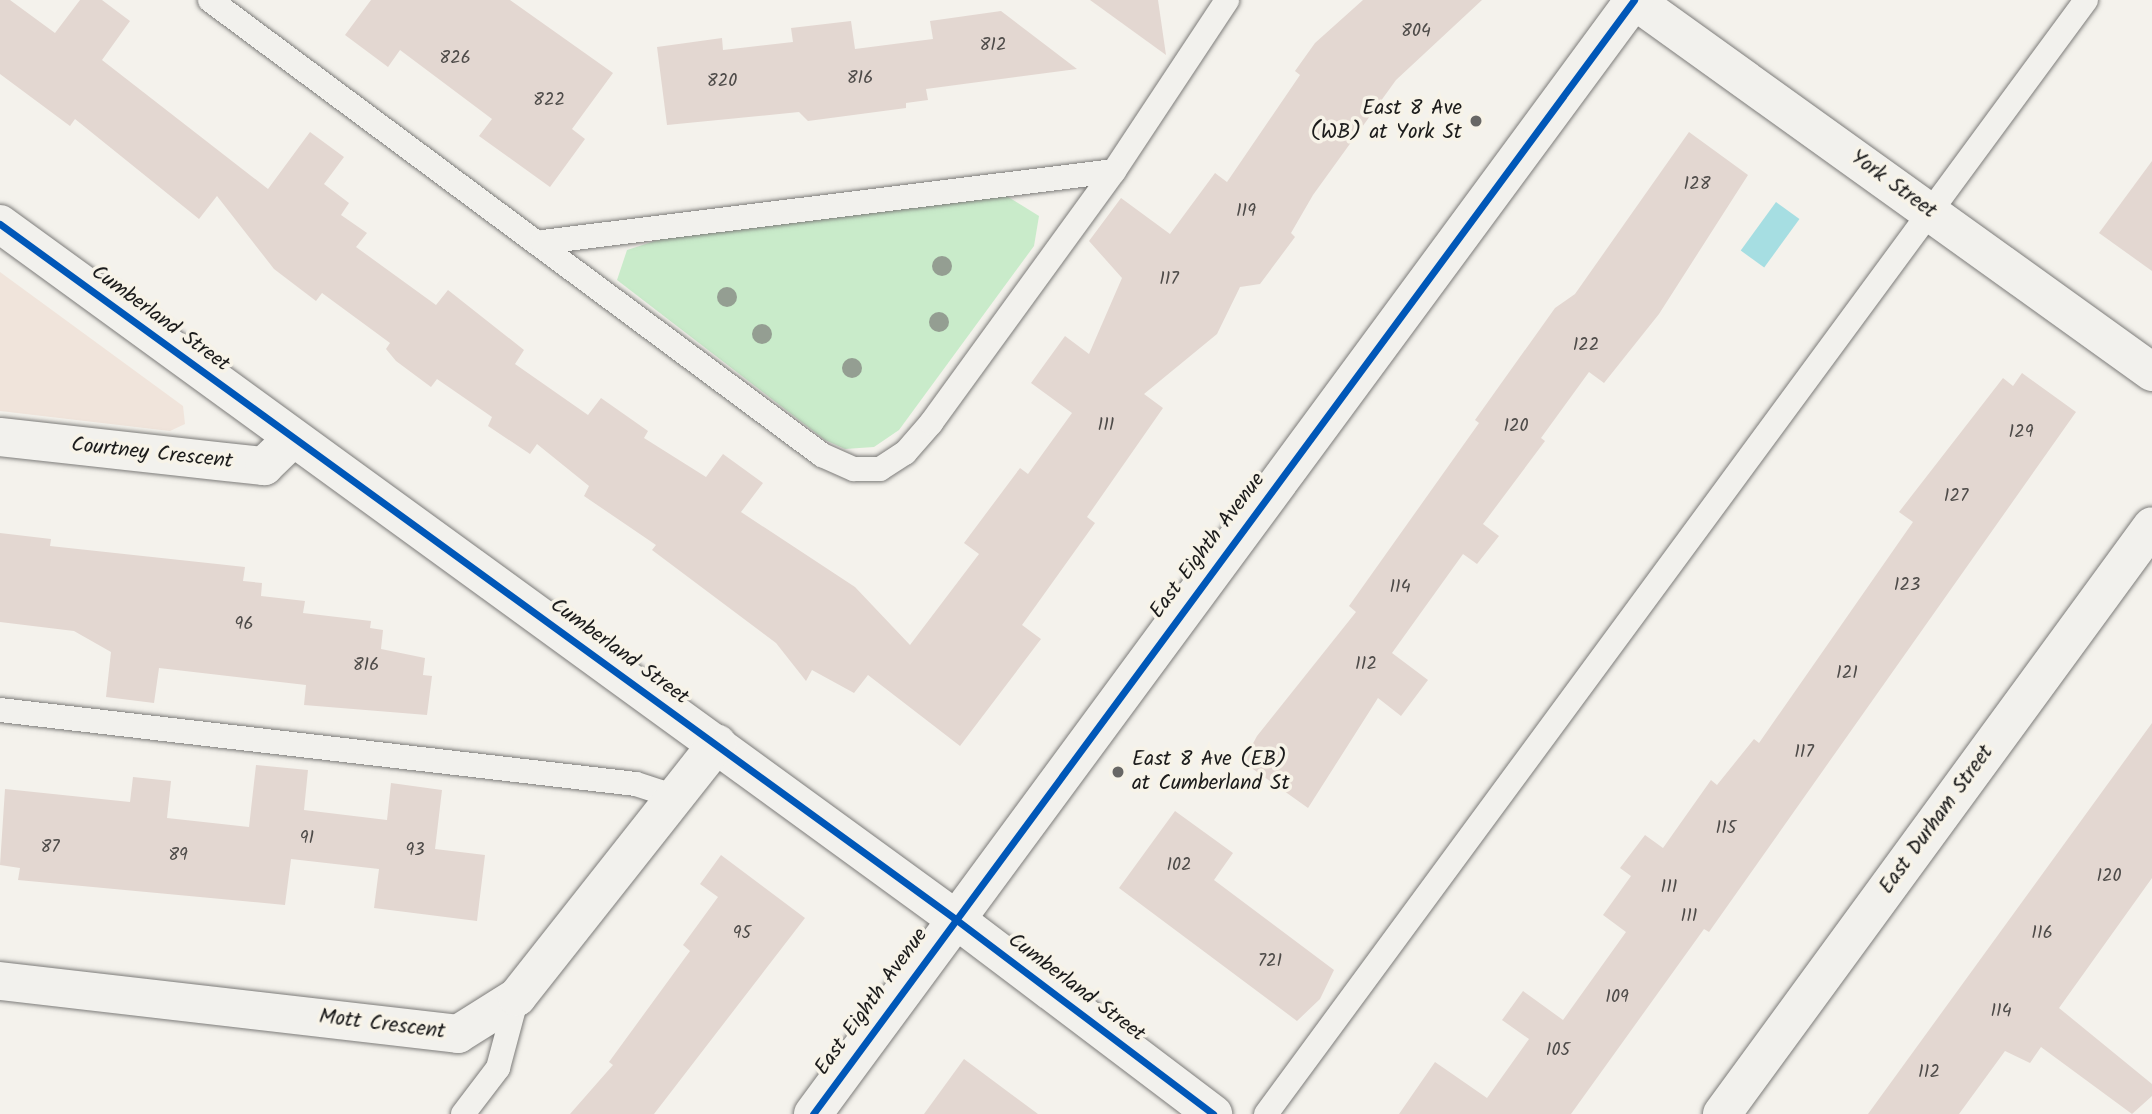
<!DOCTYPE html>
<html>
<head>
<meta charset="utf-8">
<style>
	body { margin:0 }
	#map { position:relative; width:2152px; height:1114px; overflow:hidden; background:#f4f2ec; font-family:Kalam,sans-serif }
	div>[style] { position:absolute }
	.built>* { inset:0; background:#f0e4db }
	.green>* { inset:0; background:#c9ebca }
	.water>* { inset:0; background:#a6dee2; transform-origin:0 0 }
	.building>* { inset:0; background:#e3d7d1 }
	.roads { filter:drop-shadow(0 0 2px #7d7c7a) drop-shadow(0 0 2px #7d7c7a) }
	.lane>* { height:24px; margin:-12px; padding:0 12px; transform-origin:12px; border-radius:12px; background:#f2f1ed }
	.street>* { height:38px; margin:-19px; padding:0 19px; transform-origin:19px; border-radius:19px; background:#f2f1ed }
	.secondary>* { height:38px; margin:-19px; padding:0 19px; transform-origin:19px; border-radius:19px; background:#f2f1ed }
	.cycleway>* { height:7px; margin:-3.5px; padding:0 3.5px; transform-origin:3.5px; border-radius:3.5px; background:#0057b8 }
	.trees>* { width:20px; height:20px; margin:-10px; border-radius:50%; background:#949e92 }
	.dots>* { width:19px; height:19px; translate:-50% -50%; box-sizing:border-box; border:4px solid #f7f3e8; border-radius:50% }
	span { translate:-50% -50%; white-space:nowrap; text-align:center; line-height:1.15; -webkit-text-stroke:7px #f7f3e8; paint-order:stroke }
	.number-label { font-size:18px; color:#4e4b49 }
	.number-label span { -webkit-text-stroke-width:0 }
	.poi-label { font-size:21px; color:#1c1c1c }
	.right { translate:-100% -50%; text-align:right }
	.left { translate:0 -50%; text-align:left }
	.street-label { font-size:21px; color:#1c1c1c }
</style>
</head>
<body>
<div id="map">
	<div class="built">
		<div style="clip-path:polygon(0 272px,183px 406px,185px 424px,170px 431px,0 411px)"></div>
	</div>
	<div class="green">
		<div style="clip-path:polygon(1005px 195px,1039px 216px,1034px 246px,899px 430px,874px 447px,845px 449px,825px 440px,617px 280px,627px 250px,661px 239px)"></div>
	</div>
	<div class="water">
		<div style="left:1776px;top:202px;width:29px;height:60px;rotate:36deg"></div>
	</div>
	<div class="building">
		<div style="clip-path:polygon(0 0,10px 0,55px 33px,80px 0,102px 0,130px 21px,102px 60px,268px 189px,310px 132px,344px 157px,324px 184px,349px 203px,341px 215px,367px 233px,356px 247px,436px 305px,448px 290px,524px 350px,515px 364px,588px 415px,601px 398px,648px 431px,644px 438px,706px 477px,723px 454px,763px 483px,741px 512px,855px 587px,910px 645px,979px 554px,964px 543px,1020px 468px,1028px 474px,1072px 413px,1031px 383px,1065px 336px,1089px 354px,1122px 278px,1089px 241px,1121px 198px,1170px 234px,1215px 173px,1227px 182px,1300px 75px,1295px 71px,1315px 43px,1363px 0,1482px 0,1396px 80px,1313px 195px,1291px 233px,1295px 237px,1260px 284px,1240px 287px,1217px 334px,1144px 394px,1163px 408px,1087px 517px,1095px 523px,1022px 625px,1041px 639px,960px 746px,868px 675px,854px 693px,812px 670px,806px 681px,776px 643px,652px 550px,656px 545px,584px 496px,589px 486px,537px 444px,530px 454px,488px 426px,492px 417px,437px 379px,431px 387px,396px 361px,386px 349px,390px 343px,322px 293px,316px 301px,274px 269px,217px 196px,199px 219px,75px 119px,70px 126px,0 74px)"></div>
		<div style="clip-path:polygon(371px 0,510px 0,613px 73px,572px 129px,585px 139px,550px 187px,479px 136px,492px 119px,400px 50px,388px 67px,345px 35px)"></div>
		<div style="clip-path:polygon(1090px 0,1158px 0,1166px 55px)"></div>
		<div style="clip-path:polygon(1001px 11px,1077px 69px,926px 89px,928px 100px,906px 103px,906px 108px,808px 121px,799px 112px,667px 125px,657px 47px,722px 38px,723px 50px,793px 42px,791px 28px,851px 21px,855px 49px,933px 39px,930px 21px)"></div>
		<div style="clip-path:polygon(1689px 132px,1748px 175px,1659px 314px,1604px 383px,1589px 372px,1541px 438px,1545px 441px,1483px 524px,1499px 536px,1477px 564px,1463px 554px,1392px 653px,1428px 680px,1401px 716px,1378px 698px,1308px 808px,1243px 762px,1257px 736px,1356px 612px,1349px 606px,1479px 423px,1475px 420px,1555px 308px,1575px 294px)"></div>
		<div style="clip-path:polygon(2152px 161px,2152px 271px,2099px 233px)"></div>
		<div style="clip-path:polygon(2022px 373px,2076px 412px,1709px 932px,1704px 929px,1571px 1114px,1399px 1114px,1435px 1062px,1487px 1098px,1529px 1039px,1502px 1020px,1523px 991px,1563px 1020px,1626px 932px,1603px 915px,1631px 876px,1620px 868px,1645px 835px,1663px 848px,1711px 780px,1717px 785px,1754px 739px,1759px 743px,1913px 522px,1899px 512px,2003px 378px,2013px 386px)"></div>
		<div style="clip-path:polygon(0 533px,51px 539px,50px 546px,245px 567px,243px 581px,262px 583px,261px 596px,305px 601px,303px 613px,371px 621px,370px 628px,383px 630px,381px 649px,425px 658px,423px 675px,432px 676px,427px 715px,304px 705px,306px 685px,159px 668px,154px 703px,106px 697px,111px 652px,74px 631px,0 622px)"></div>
		<div style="clip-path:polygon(2152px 723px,2152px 878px,2059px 1008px,2152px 1084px,2152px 1096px,2132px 1114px,2041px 1047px,2030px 1063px,2005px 1051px,1959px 1114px,1868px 1114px)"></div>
		<div style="clip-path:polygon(256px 765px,308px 770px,304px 810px,387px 820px,391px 783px,442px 790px,435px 849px,485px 855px,477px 921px,374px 908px,379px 869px,291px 859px,285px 905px,18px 880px,20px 868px,0 865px,5px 789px,130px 802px,133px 777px,171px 781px,167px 818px,249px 827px)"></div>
		<div style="clip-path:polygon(1175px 811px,1233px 853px,1214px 880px,1334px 970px,1320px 999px,1297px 1021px,1119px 888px)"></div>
		<div style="clip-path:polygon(721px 855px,805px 918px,654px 1114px,570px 1114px,613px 1065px,609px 1062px,690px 951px,683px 945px,718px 897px,700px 884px)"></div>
		<div style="clip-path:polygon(964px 1059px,1038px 1114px,924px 1114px)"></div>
	</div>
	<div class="roads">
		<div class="lane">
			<div style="left:210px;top:0;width:763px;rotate:36.63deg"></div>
			<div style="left:822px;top:455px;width:35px;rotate:24deg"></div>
			<div style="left:854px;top:469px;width:26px"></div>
			<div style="left:880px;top:469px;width:30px;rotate:-33deg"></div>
			<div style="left:905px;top:453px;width:40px;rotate:-49deg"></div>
			<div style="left:931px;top:423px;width:311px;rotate:-54deg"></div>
			<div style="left:1114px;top:171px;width:205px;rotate:-56.5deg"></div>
			<div style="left:543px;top:242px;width:575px;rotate:-7.09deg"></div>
			<div style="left:0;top:710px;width:640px;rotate:6.64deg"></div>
			<div style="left:636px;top:784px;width:40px;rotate:18deg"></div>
			<div style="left:463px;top:1114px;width:58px;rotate:-52.7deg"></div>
			<div style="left:498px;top:1068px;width:73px;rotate:-75deg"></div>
			<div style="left:1266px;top:1114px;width:1383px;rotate:-53.64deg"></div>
		</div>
		<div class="street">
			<div style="left:1634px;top:0;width:638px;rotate:35.68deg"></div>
			<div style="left:0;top:224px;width:1180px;rotate:36.03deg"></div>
			<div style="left:954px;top:918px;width:325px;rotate:37.1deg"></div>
			<div style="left:0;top:437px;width:266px;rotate:6.3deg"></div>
			<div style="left:264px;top:466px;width:40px;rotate:-44deg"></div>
			<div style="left:0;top:981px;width:461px;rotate:6.6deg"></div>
			<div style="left:458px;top:1034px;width:70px;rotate:-32.1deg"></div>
			<div style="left:517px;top:997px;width:323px;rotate:-51.7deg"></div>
			<div style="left:1722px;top:1114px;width:728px;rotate:-53.82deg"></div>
		</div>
		<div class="secondary">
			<div style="left:813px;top:1114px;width:1384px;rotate:-53.61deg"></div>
		</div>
	</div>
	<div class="cycleway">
		<div style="left:0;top:224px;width:1180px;rotate:36.03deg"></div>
		<div style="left:954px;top:918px;width:325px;rotate:37.1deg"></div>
		<div style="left:813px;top:1114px;width:1384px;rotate:-53.61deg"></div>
	</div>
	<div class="trees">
		<div style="left:942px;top:266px"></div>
		<div style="left:727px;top:297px"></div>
		<div style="left:939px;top:322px"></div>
		<div style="left:762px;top:334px"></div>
		<div style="left:852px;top:368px"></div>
	</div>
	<div class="dots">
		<div style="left:1476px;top:121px;background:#686765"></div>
		<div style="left:1118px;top:772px;background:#686765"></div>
	</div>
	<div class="number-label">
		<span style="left:1416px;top:32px">804</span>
		<span style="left:993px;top:46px">812</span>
		<span style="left:455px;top:59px">826</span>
		<span style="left:860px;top:79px">816</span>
		<span style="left:722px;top:82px">820</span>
		<span style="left:549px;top:101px">822</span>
		<span style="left:1697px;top:185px">128</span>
		<span style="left:1246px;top:212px">119</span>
		<span style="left:1169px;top:280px">117</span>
		<span style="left:1586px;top:346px">122</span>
		<span style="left:1106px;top:426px">111</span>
		<span style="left:1516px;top:427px">120</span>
		<span style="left:2021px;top:433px">129</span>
		<span style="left:1956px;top:497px">127</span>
		<span style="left:1907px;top:586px">123</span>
		<span style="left:1400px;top:588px">114</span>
		<span style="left:244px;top:625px">96</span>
		<span style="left:1366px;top:665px">112</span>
		<span style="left:366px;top:666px">816</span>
		<span style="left:1847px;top:674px">121</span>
		<span style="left:1804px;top:753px">117</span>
		<span style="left:1726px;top:829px">115</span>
		<span style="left:307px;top:839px">91</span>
		<span style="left:50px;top:848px">87</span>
		<span style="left:415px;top:851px">93</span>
		<span style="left:178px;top:856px">89</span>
		<span style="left:1179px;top:866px">102</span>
		<span style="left:2109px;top:877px">120</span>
		<span style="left:1669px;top:888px">111</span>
		<span style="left:1689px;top:917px">111</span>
		<span style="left:742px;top:934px">95</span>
		<span style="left:2042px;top:934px">116</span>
		<span style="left:1270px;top:962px">721</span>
		<span style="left:1617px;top:998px">109</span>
		<span style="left:2001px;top:1012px">114</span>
		<span style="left:1558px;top:1051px">105</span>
		<span style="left:1929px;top:1073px">112</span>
	</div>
	<div class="poi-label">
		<span class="right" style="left:1462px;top:121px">East 8 Ave<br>(WB) at York St</span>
		<span class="left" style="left:1132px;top:772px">East 8 Ave (EB)<br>at Cumberland St</span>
	</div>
	<div class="street-label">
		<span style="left:1893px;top:185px;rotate:36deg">York Street</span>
		<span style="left:160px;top:319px;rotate:36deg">Cumberland Street</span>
		<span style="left:152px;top:454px;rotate:6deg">Courtney Crescent</span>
		<span style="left:1208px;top:546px;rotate:-53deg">East Eighth Avenue</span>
		<span style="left:619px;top:652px;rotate:36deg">Cumberland Street</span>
		<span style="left:1937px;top:820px;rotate:-54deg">East Durham Street</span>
		<span style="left:1076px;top:988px;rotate:37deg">Cumberland Street</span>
		<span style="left:872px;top:1002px;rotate:-54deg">East Eighth Avenue</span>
		<span style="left:382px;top:1025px;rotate:7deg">Mott Crescent</span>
	</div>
</div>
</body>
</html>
